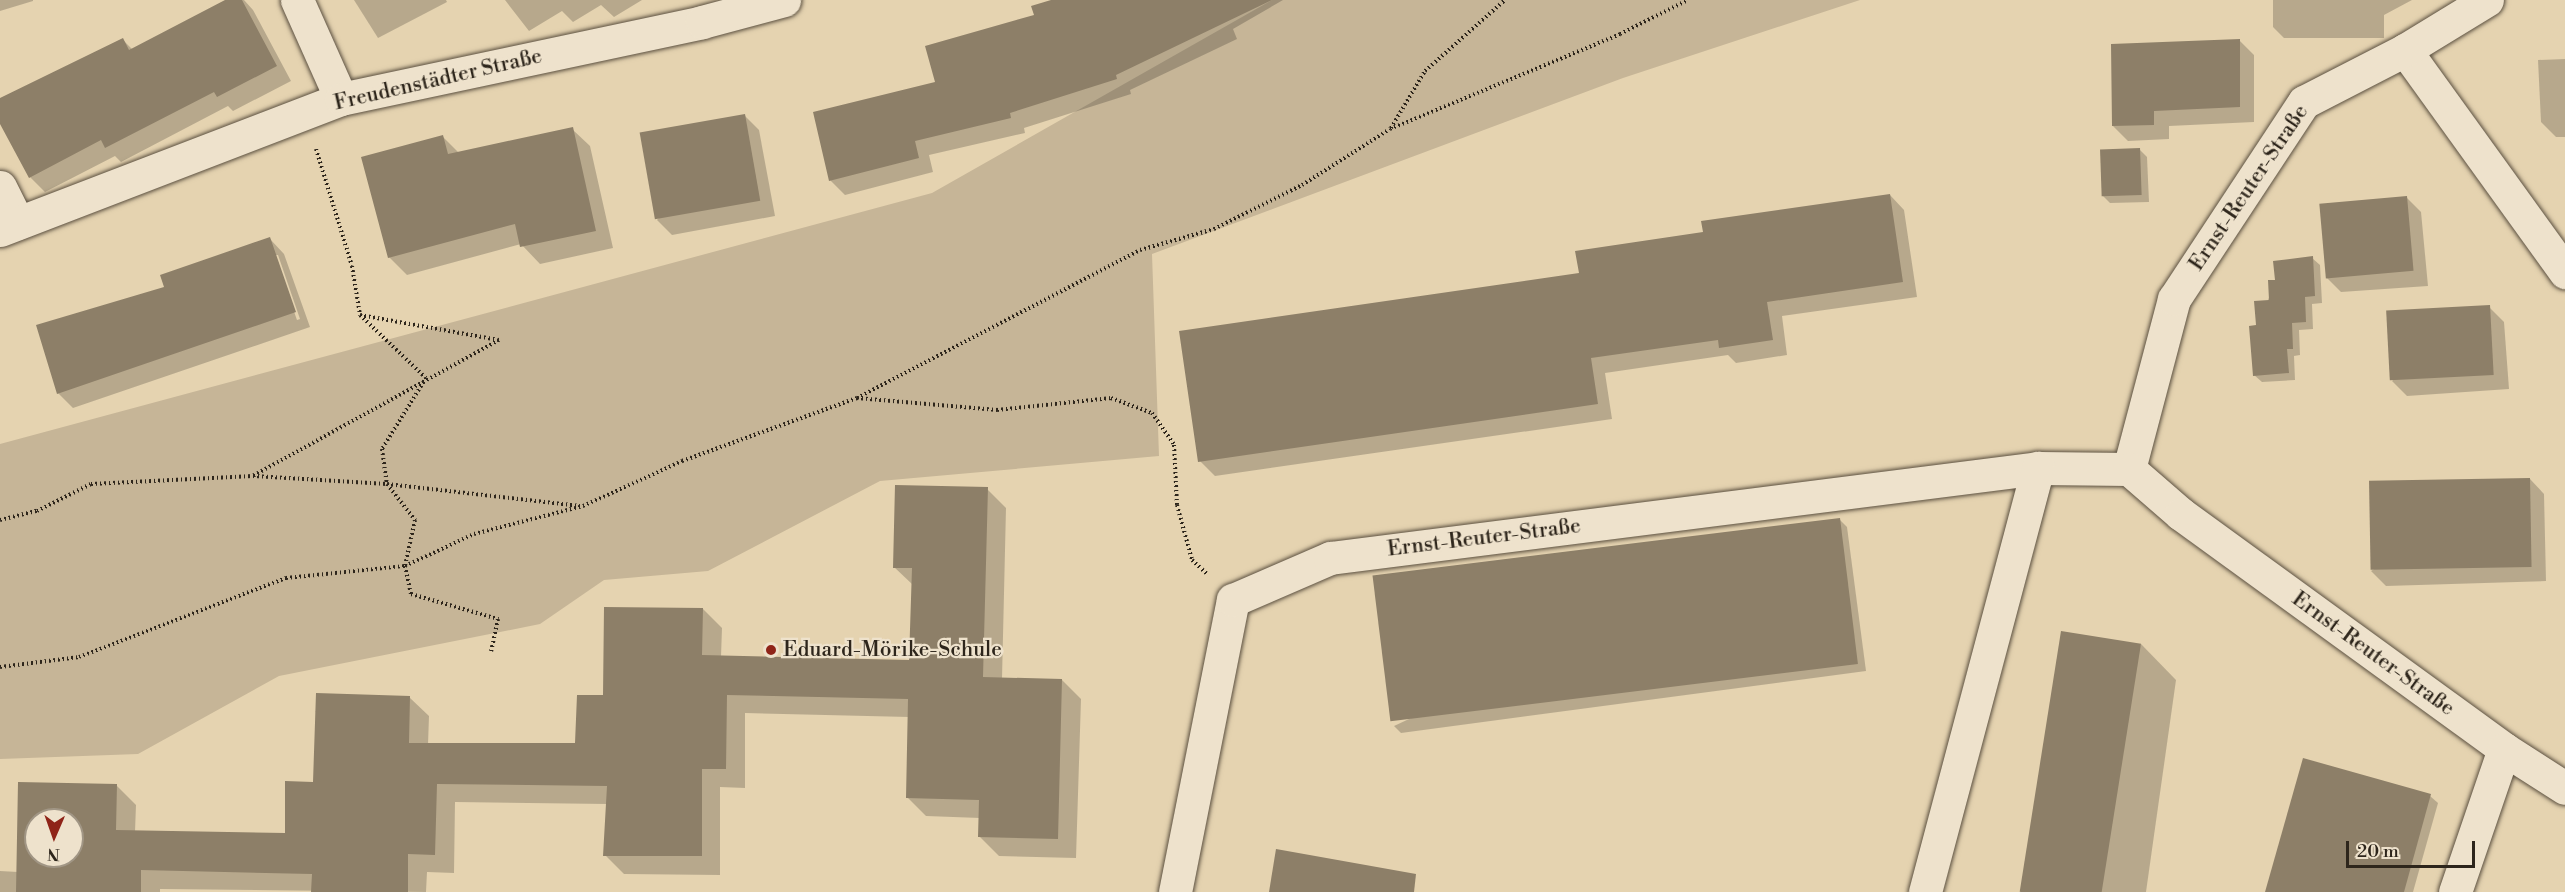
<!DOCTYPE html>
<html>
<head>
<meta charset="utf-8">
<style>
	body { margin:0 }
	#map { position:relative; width:2565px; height:892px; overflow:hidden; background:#e5d3b0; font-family:"Libre Bodoni",serif }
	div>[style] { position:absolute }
	.green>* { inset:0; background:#c6b597 }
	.shadow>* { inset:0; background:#0003 }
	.building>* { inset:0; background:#8d7f68; transform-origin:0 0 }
	.path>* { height:4px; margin-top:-2px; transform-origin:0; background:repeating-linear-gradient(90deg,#2d251b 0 1.5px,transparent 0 4.5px) }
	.roads { filter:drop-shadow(0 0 2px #5b5040) drop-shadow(0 0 2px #5b5040) }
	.minor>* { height:33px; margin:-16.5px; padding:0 16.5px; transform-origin:16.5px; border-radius:16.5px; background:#eee2cc }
	.dots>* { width:16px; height:16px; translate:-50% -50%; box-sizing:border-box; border:3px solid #eee2cc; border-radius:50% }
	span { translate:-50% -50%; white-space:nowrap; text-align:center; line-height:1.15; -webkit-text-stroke:4.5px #eee2cc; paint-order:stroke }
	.street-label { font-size:21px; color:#2d251b }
	.poi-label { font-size:21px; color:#2d251b }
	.left { translate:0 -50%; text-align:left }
	.north { position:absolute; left:24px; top:808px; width:60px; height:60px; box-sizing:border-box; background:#eee2cc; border:2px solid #a19685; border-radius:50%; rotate:182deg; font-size:16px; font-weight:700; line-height:24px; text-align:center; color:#2d251b }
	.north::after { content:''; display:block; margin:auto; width:21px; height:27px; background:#8f2418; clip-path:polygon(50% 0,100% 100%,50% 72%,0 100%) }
	.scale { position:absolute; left:2346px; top:841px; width:129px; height:27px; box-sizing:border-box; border:3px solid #2d251b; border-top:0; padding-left:8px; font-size:18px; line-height:21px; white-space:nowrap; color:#2d251b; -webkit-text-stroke:4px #eee2cc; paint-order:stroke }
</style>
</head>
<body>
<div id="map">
	<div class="green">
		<div style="clip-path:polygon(1272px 0,1860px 0,1623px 78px,1152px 254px,1159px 456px,880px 481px,708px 571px,604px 580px,540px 624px,279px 676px,138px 754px,0 759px,0 444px,932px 193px)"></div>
	</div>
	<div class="shadow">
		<div style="clip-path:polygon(0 0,33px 0,33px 1px,0 11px)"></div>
		<div style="clip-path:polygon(228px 0,244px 0,253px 10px,291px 81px,233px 111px,228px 106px,121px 162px,115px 156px,45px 192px,30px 177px,0 121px,0 100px,122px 39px,133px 50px)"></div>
		<div style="clip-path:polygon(354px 0,446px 0,447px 2px,378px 38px)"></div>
		<div style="clip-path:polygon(505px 0,642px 0,614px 17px,601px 5px,573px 22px,562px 11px,529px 31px)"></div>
		<div style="clip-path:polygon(1057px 0,1283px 0,1233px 29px,1237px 39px,1130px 90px,1131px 94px,1024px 128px,1025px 133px,929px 155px,933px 172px,845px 195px,830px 180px,937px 84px)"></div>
		<div style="clip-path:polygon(2273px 0,2412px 0,2384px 15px,2384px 38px,2284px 38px,2273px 27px)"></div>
		<div style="clip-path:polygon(2239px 40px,2254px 55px,2254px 122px,2169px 126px,2169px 139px,2128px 141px,2113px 126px)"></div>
		<div style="clip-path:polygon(2565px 59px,2565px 137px,2556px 137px,2541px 122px,2538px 60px)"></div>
		<div style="clip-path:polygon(744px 115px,759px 130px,775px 216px,672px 235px,657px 220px)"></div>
		<div style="clip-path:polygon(572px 129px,590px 146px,613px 248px,540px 264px,521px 244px,407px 275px,389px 257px,443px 137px,459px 153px)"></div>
		<div style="clip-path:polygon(2140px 150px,2147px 157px,2149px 202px,2110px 203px,2103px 196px)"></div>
		<div style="clip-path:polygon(1890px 195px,1904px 210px,1917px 297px,1782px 316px,1787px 355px,1736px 363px,1728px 355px,1605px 373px,1612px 419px,1215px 476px,1200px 461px,1580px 274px,1704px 233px)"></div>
		<div style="clip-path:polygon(2406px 197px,2421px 212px,2428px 286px,2341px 292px,2326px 277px)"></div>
		<div style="clip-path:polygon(evenodd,270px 239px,284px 254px,310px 327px,73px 408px,58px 393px,166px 288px,270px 239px,274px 255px,278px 255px,300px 319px,297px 320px,274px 255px)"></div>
		<div style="clip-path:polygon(2312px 258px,2320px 265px,2322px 303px,2312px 304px,2313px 329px,2299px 330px,2300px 355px,2294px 356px,2295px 380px,2262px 382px,2254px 375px,2257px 326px,2276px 281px)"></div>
		<div style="clip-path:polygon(2489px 307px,2504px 322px,2509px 389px,2407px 396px,2392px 381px)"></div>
		<div style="clip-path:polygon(2530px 479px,2544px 494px,2546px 581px,2386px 586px,2371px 571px)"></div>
		<div style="clip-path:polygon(evenodd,987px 489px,1006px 508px,1002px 679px,1062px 680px,1081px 699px,1076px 858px,999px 856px,980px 837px,980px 818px,926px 816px,907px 797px,909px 717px,745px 713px,745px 788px,720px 787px,720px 875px,624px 874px,605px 855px,607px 804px,455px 802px,454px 873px,427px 872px,426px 892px,160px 889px,160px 892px,0 892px,0 871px,18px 872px,19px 784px,117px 786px,136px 805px,135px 832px,286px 835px,315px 783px,409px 697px,429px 716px,428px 745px,577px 745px,604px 696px,703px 609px,722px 628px,721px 657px,910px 662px,913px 585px,894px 567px,987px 489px,36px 820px,72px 820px,72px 856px,36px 856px,36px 820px)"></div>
		<div style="clip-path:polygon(1839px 519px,1847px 527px,1866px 671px,1401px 733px,1394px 726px)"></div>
		<div style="clip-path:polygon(2141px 644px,2176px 680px,2146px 892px,2025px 892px)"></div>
		<div style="clip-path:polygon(2430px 796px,2438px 803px,2413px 892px,2267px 892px)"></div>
	</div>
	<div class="building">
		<div style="clip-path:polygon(225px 0,242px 0,277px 66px,217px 97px,214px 92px,105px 148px,101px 140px,29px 178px,0 124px,0 98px,123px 38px,129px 50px)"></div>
		<div style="clip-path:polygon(1051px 0,1272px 0,1116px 75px,1117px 79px,1010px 113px,1011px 118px,915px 141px,919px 158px,829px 181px,813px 112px,935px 82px,925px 46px,1034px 15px,1031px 6px)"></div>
		<div style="clip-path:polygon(2240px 39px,2240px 107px,2154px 111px,2154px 125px,2112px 126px,2111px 44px)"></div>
		<div style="left:745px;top:114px;width:88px;height:107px;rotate:80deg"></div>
		<div style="clip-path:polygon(573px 127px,596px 231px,520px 247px,515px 224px,388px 258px,361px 157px,443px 135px,448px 154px)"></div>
		<div style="left:2140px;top:148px;width:47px;height:40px;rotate:88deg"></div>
		<div style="clip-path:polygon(1890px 194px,1903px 282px,1767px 302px,1773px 340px,1719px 348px,1718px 340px,1591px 358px,1598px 404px,1198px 462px,1179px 331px,1579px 273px,1575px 251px,1703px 232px,1701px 221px)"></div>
		<div style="left:2407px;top:196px;width:75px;height:88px;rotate:85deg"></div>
		<div style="clip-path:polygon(270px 237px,296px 312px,57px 394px,36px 325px,164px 287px,160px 275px)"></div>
		<div style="clip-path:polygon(2313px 256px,2315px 296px,2305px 297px,2306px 322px,2292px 323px,2293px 349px,2287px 349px,2289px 373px,2253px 376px,2249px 326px,2256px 325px,2254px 301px,2269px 300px,2268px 280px,2275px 280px,2273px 261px)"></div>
		<div style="left:2490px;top:305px;width:70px;height:104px;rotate:87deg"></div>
		<div style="left:2530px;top:478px;width:89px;height:161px;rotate:89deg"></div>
		<div style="clip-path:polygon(evenodd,895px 485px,988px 487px,983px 677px,1062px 679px,1058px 839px,978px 837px,979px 800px,906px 798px,908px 699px,727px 695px,726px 769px,702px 769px,702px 856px,603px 856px,607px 786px,437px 784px,435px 855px,408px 854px,408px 892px,311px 892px,312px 874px,141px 870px,141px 892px,16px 892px,18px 782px,117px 784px,116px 830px,285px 833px,285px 781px,313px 782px,316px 693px,410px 696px,409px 743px,575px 743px,577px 695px,603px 695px,604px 607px,703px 608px,702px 655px,909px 660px,912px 568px,893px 568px,895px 485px,36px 820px,72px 820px,72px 856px,36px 856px,36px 820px)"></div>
		<div style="left:1840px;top:518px;width:147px;height:471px;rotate:83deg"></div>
		<div style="left:2061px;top:631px;width:81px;height:264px;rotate:9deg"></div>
		<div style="clip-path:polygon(2303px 758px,2431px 794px,2404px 892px,2265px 892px)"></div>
		<div style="clip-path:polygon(1276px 849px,1416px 874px,1414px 892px,1269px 892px)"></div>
	</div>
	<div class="path">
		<div style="left:1391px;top:128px;width:66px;rotate:-59.2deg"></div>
		<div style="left:1425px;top:71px;width:107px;rotate:-41.6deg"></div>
		<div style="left:316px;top:149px;width:122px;rotate:72.9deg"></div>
		<div style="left:352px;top:266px;width:50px;rotate:80.7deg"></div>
		<div style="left:360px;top:315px;width:91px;rotate:43.7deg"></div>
		<div style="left:426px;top:378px;width:84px;rotate:121.8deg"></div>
		<div style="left:382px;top:449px;width:35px;rotate:82deg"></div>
		<div style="left:387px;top:484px;width:46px;rotate:52.1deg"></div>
		<div style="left:415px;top:520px;width:47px;rotate:102.3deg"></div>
		<div style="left:405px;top:566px;width:29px;rotate:78deg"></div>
		<div style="left:411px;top:594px;width:91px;rotate:16deg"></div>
		<div style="left:498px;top:619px;width:33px;rotate:102deg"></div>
		<div style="left:360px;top:315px;width:141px;rotate:10.2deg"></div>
		<div style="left:499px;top:340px;width:281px;rotate:151.1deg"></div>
		<div style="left:253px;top:476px;width:134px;rotate:3.4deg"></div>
		<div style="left:387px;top:484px;width:194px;rotate:6.5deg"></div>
		<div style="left:857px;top:398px;width:141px;rotate:4.9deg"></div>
		<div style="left:997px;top:410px;width:115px;rotate:-6deg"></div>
		<div style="left:1111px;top:398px;width:44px;rotate:20.1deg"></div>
		<div style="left:1152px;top:413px;width:39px;rotate:55deg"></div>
		<div style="left:1174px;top:445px;width:60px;rotate:87.1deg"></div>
		<div style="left:1177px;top:505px;width:57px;rotate:74.7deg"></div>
		<div style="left:1192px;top:560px;width:21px;rotate:43deg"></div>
		<div style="left:0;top:520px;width:38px;rotate:-14deg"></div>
		<div style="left:37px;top:511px;width:60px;rotate:-26.6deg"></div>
		<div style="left:91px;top:484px;width:162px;rotate:-2.8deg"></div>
		<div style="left:0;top:667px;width:80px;rotate:-7.2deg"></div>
		<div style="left:79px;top:657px;width:222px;rotate:-20.9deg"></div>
		<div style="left:286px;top:578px;width:120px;rotate:-5.8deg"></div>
		<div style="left:405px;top:566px;width:76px;rotate:-24.9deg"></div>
		<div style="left:474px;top:534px;width:113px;rotate:-14.4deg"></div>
		<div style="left:583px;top:506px;width:109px;rotate:-24.4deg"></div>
		<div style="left:682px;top:461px;width:186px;rotate:-19.8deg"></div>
		<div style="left:857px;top:398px;width:319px;rotate:-27.6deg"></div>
		<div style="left:1140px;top:250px;width:77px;rotate:-15.8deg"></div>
		<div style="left:1214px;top:229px;width:98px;rotate:-26.6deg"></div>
		<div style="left:1302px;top:185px;width:104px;rotate:-32.5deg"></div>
		<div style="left:1390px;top:129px;width:249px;rotate:-22.4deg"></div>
		<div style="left:1620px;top:34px;width:76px;rotate:-26.6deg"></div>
	</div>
	<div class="roads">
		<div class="minor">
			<div style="left:297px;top:0;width:108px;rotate:66deg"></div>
			<div style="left:2405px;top:50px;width:274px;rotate:54.2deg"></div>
			<div style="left:0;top:187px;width:40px;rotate:63.4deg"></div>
			<div style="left:0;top:230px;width:365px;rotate:-21deg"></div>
			<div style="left:341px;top:99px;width:369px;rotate:-12deg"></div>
			<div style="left:702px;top:22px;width:85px;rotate:-15deg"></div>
			<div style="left:2129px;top:469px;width:176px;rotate:-75.2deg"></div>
			<div style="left:2174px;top:299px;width:236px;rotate:-56.6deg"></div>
			<div style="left:2304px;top:102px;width:114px;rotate:-27.2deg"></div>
			<div style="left:2405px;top:50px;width:96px;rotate:-31.4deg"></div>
			<div style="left:1175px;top:892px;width:298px;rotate:-78.8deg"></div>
			<div style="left:1233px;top:600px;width:106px;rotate:-23.4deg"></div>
			<div style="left:1330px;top:558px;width:714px;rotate:-7.24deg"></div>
			<div style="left:2038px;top:468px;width:91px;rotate:0.6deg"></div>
			<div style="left:2129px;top:469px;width:69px;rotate:40.9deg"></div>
			<div style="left:2181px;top:514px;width:399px;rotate:36deg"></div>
			<div style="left:2504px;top:749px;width:72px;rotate:32.6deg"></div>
			<div style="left:1925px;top:892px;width:439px;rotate:-75.1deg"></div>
			<div style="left:2455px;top:892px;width:151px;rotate:-71.1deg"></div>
		</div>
	</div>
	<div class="dots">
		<div style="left:771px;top:650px;background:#8f2418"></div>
	</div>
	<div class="street-label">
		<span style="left:438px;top:80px;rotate:-13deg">Freudenstädter Straße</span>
		<span style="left:2249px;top:188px;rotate:-56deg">Ernst-Reuter-Straße</span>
		<span style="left:1484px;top:538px;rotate:-7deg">Ernst-Reuter-Straße</span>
		<span style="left:2373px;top:654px;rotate:36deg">Ernst-Reuter-Straße</span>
	</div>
	<div class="poi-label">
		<span class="left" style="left:783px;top:650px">Eduard-Mörike-Schule</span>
	</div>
	<div class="north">N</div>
	<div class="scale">20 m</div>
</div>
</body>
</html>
